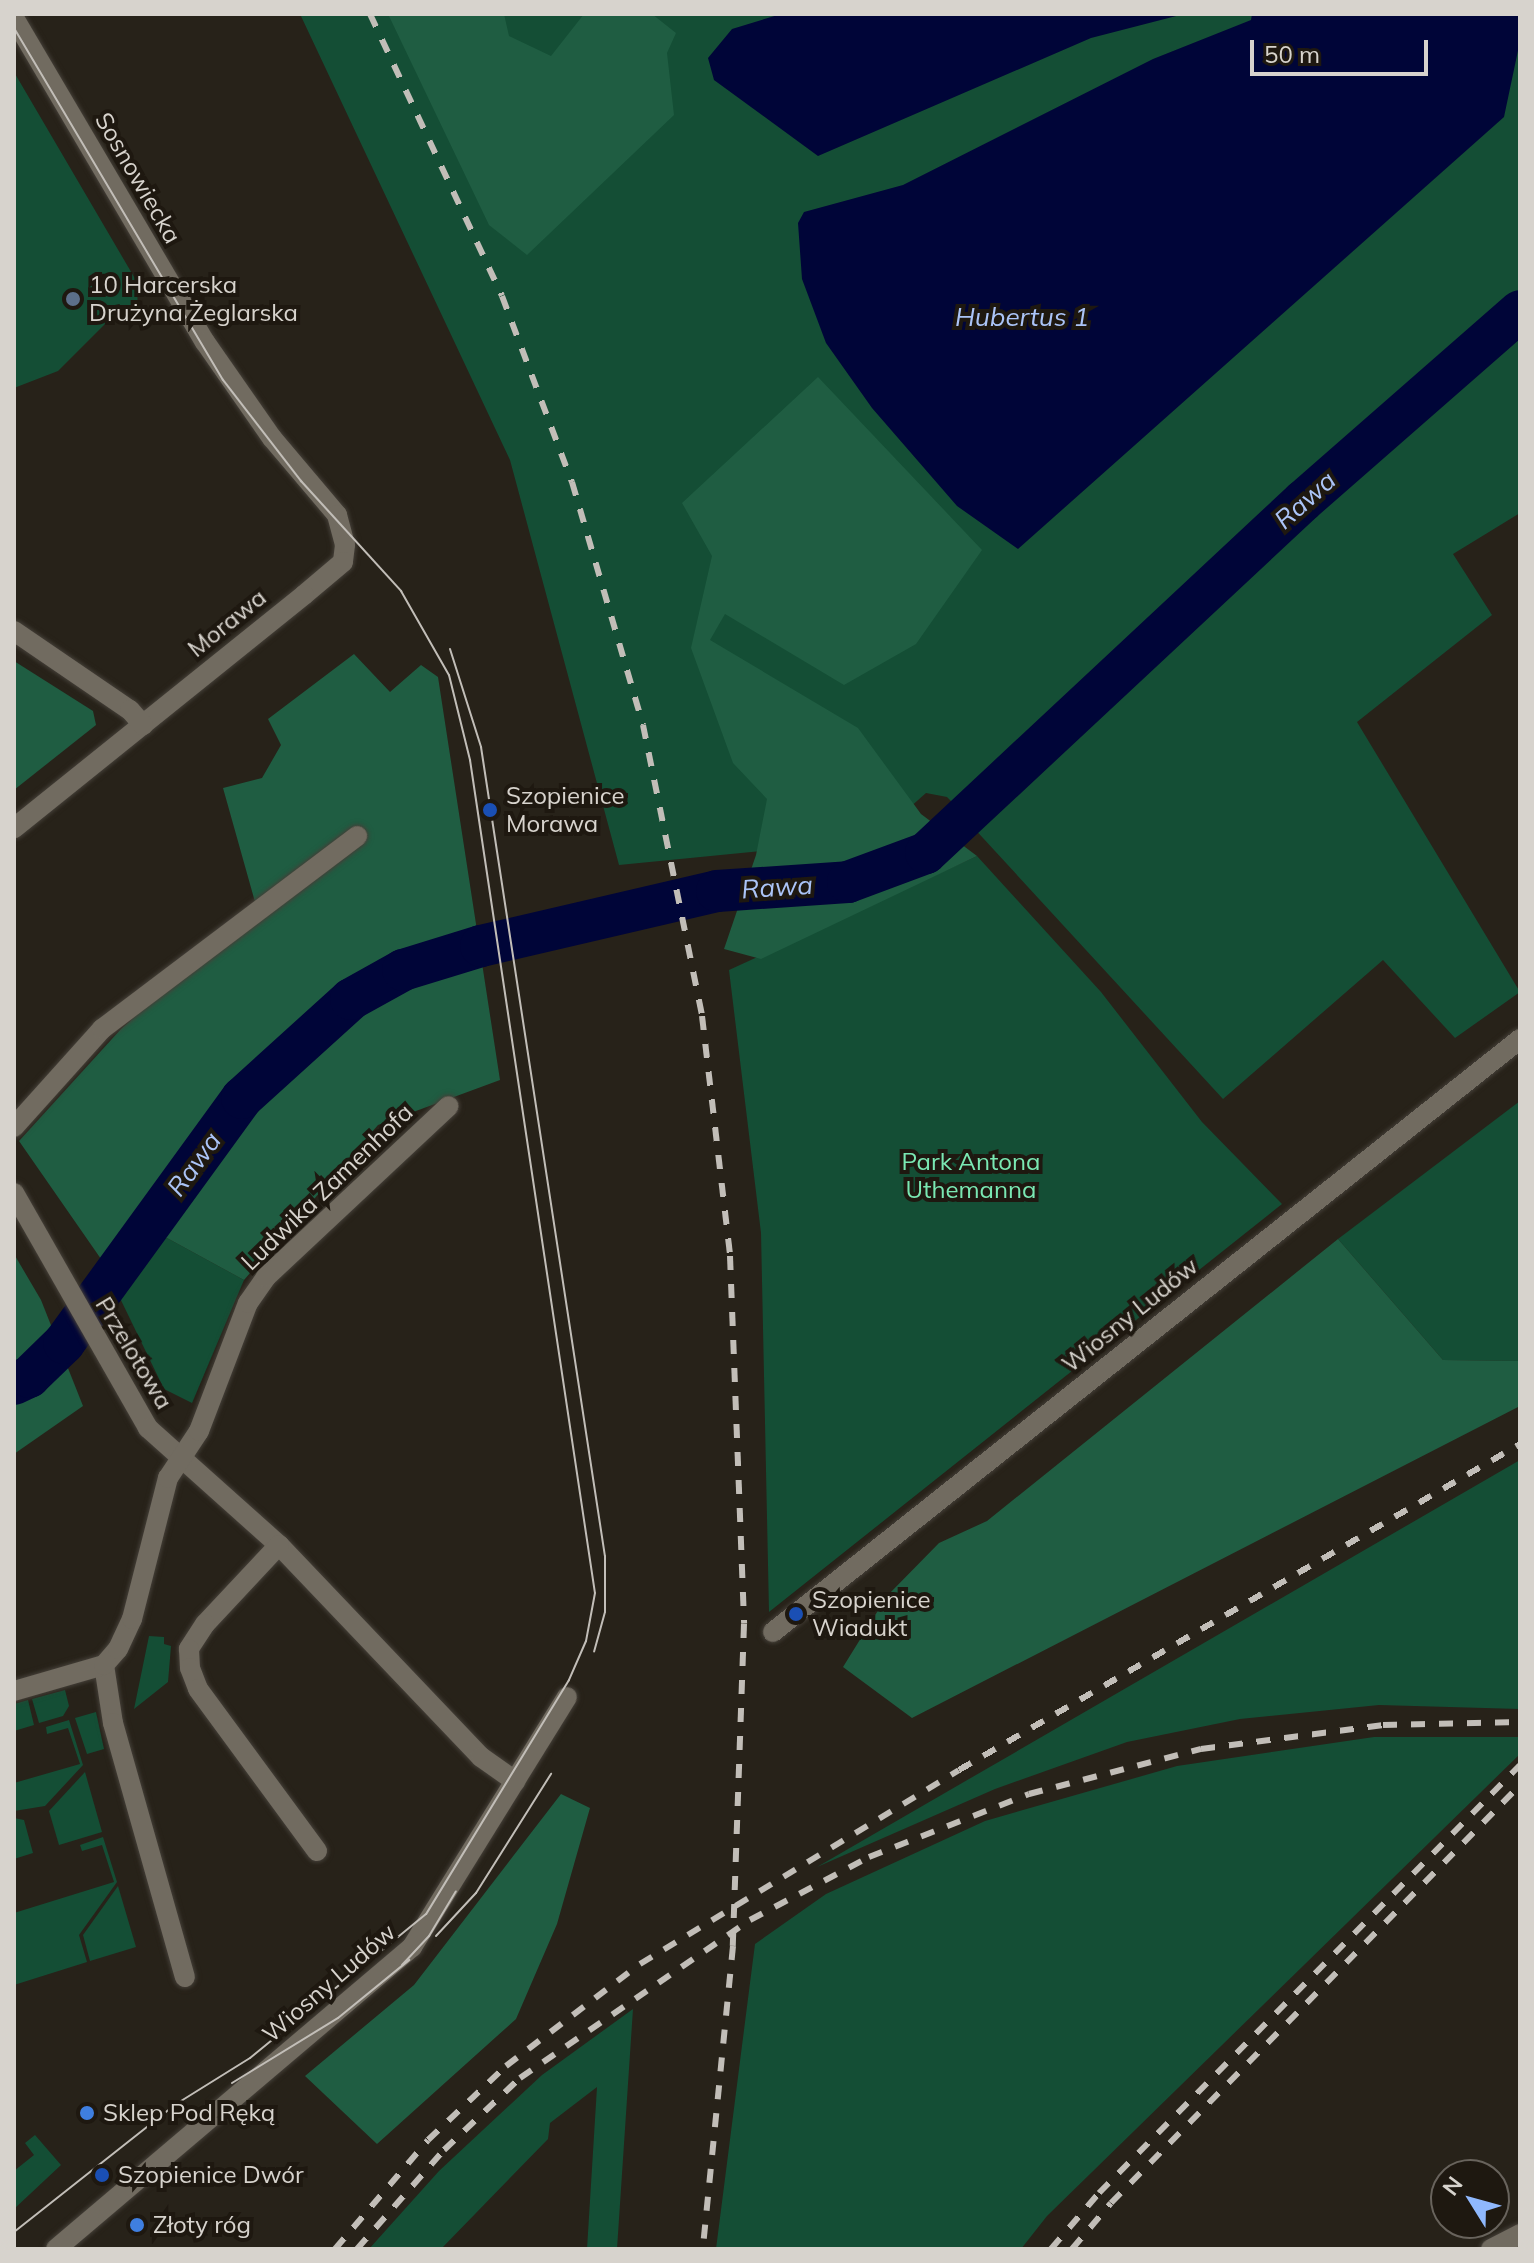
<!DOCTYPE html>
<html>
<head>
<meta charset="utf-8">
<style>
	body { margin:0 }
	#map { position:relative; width:1534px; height:2263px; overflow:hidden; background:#272219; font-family:Mulish,sans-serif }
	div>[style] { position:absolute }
	.green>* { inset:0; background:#144e35 }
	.forest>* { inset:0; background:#1f5d42 }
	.water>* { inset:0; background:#000538 }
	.river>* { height:42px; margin:-21px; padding:0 21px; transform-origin:21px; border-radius:21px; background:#000538 }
	.roads { filter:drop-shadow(0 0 2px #443f38) drop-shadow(0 0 2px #443f38) }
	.minor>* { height:20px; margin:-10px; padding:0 10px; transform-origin:10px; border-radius:10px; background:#716b60 }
	.tram>* { height:2px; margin:-1px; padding:0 1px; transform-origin:1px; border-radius:1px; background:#c2beb8 }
	.rail>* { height:6px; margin-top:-3px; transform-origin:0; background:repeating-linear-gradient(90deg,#c2beb8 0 14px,transparent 0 28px) }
	.dots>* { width:22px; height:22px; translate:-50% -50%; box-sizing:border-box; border:4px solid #1e1810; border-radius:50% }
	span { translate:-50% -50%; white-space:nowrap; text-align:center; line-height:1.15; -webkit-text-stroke:8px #1e1810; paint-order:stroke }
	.street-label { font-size:24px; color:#d7d3cd }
	.poi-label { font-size:24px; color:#d7d3cd }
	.left { translate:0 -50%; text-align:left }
	.park-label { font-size:24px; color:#7ae8b3 }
	.water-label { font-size:26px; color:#abc4f7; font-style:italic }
	.frame { position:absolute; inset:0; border:16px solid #d7d3cd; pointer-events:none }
	.north { position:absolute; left:1430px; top:2159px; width:80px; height:80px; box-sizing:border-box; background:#1e1810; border:2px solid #68635c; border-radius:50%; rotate:307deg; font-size:22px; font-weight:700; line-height:32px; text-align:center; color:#d7d3cd }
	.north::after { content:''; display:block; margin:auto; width:28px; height:36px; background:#8fb8fd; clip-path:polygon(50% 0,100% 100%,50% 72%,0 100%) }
	.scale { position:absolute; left:1250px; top:40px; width:178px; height:36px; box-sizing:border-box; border:4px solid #d7d3cd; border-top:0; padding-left:10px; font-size:24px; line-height:28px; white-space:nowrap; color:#d7d3cd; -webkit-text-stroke:6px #1e1810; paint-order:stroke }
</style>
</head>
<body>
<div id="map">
	<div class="green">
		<div style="clip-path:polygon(300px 14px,1520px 14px,1520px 298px,1264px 523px,959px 809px,947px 797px,926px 793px,873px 840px,619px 865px,510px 460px)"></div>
		<div style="clip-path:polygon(14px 72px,137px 282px,138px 317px,112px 317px,58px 371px,14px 388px)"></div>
		<div style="clip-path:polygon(1520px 326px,1520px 513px,1453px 554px,1492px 615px,1357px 722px,1520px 992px,1455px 1038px,1383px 960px,1223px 1099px,971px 825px,1185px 620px)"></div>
		<div style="clip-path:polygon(977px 856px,1101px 992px,1202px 1122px,1282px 1204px,769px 1612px,761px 1233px,729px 970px)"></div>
		<div style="clip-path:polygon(1520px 1101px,1520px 1361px,1443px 1360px,1338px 1239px)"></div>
		<div style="clip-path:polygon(167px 1238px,244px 1280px,192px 1403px,164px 1389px,101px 1259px)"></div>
		<div style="clip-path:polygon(1520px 1460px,1520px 1709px,1379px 1705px,1240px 1719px,1127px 1742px,995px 1789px,817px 1867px)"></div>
		<div style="clip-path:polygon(149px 1636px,164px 1637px,164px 1644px,171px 1646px,168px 1682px,134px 1709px)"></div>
		<div style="clip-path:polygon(65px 1690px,69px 1706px,63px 1716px,39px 1723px,32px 1699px)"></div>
		<div style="clip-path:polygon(28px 1700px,34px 1725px,14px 1731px,14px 1704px)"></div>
		<div style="clip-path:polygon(96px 1712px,104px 1749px,87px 1754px,75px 1718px)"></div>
		<div style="clip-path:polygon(69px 1720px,83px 1765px,45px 1806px,14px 1811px,14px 1783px,80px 1764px,68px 1728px,47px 1734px,46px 1727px)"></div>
		<div style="clip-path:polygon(1374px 1737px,1520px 1737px,1520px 1754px,1047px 2216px,1021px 2249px,716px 2249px,755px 1944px,826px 1894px,985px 1821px,1177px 1766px)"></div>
		<div style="clip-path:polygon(85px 1772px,102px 1832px,59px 1845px,49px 1811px)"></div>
		<div style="clip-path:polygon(14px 1818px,24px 1820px,33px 1853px,14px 1859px)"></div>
		<div style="clip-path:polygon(103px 1837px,117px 1882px,79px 1935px,87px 1962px,14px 1985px,14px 1913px,114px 1882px,102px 1845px,82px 1851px,80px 1845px)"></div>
		<div style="clip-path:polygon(118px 1886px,136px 1947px,90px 1961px,83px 1935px)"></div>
		<div style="clip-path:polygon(633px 2009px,617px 2249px,587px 2249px,597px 2087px,550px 2123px,548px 2139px,441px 2249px,369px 2249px,439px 2171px,542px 2075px)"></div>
		<div style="clip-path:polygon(35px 2135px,61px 2165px,14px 2209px,14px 2171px,34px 2155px,25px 2143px)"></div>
	</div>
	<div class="forest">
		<div style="clip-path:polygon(388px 14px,504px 14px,509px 36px,551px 56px,584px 14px,652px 14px,676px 33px,667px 53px,674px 115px,527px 255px,489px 225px)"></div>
		<div style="clip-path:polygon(818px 377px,982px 550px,916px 644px,844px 685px,725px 614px,710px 640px,858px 728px,921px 814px,977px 856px,761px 959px,724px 949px,756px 855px,767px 799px,733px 763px,691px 648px,712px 556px,682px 503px)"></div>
		<div style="clip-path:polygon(354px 654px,390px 692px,421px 665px,438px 677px,500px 1080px,378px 1125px,244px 1280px,167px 1238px,101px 1259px,19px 1141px,121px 1029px,257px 909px,223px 788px,262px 778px,281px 745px,268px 719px)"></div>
		<div style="clip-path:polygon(14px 661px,93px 711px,96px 725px,14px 790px)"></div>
		<div style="clip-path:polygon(1338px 1239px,1443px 1360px,1520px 1361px,1520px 1406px,912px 1718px,843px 1667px,887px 1596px,939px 1543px,987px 1521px)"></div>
		<div style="clip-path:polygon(14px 1254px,41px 1300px,83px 1406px,14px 1454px)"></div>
		<div style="clip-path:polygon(561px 1794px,590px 1808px,557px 1924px,516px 2019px,377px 2144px,305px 2076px,414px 1985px)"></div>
	</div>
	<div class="water">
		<div style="clip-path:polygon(781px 14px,1184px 14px,1091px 38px,818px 156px,714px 80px,708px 58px,732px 29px)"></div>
		<div style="clip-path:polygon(1252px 14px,1520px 14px,1520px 41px,1504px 117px,1018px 549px,957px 506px,872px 408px,826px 343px,802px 279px,798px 223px,804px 212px,903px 185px,1153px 59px,1251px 20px)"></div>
	</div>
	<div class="river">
		<div style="left:14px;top:1384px;width:17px;rotate:-25deg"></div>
		<div style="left:29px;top:1377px;width:49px;rotate:-44.2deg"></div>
		<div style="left:64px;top:1343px;width:303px;rotate:-54deg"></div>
		<div style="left:242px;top:1098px;width:147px;rotate:-42.2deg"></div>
		<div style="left:351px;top:999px;width:60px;rotate:-29.1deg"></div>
		<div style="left:403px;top:970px;width:82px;rotate:-17.1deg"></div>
		<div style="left:481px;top:946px;width:242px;rotate:-13.1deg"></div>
		<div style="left:717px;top:891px;width:131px;rotate:-3.9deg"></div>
		<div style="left:848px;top:882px;width:83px;rotate:-20.4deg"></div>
		<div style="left:926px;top:853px;width:516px;rotate:-43.04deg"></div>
		<div style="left:1303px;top:501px;width:288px;rotate:-41.2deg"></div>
	</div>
	<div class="roads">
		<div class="minor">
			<div style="left:14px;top:18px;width:376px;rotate:59.5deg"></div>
			<div style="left:205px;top:342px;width:117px;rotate:55.1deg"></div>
			<div style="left:272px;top:438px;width:101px;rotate:49.8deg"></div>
			<div style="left:337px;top:515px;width:31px;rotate:75deg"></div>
			<div style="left:345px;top:545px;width:17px;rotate:97deg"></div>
			<div style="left:343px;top:562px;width:51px;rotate:139.8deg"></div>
			<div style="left:304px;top:595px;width:372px;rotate:141.2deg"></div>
			<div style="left:14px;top:631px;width:140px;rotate:34.3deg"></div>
			<div style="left:130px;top:710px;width:20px;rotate:49deg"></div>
			<div style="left:14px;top:1127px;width:132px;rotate:-48.1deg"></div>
			<div style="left:102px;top:1029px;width:320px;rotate:-37.1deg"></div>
			<div style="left:14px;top:1193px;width:271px;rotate:60.3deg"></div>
			<div style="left:148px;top:1428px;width:176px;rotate:41.8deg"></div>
			<div style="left:279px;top:1545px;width:293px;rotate:46.4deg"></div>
			<div style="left:481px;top:1757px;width:42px;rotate:35.2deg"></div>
			<div style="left:279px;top:1545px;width:108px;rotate:133.1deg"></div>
			<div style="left:205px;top:1624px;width:30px;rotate:123deg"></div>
			<div style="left:189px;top:1649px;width:19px;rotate:87deg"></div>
			<div style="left:190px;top:1668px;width:22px;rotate:69deg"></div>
			<div style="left:198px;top:1689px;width:201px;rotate:53.7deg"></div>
			<div style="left:773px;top:1632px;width:954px;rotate:-38.44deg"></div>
			<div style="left:104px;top:1665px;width:59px;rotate:81.2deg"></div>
			<div style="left:113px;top:1723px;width:264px;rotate:74.2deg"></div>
			<div style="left:14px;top:1691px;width:94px;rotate:-16.1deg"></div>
			<div style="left:104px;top:1665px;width:21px;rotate:-49deg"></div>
			<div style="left:118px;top:1649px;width:33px;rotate:-65deg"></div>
			<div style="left:132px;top:1619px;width:146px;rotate:-75.7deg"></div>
			<div style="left:168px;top:1478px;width:56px;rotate:-56.6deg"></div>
			<div style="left:199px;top:1431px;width:137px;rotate:-69.1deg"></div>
			<div style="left:248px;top:1303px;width:32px;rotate:-55deg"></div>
			<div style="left:266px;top:1277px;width:250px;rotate:-43.1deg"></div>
			<div style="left:56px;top:2249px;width:467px;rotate:-40.3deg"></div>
			<div style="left:412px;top:1947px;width:294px;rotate:-58.2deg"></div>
			<div style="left:1491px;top:2249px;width:33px;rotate:-27deg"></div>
		</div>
	</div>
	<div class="tram">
		<div style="left:14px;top:28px;width:409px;rotate:59.3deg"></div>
		<div style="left:223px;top:380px;width:128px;rotate:52.3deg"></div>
		<div style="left:301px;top:481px;width:149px;rotate:47.7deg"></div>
		<div style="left:401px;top:591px;width:97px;rotate:60.3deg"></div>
		<div style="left:449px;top:675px;width:88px;rotate:76.1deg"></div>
		<div style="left:470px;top:760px;width:842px;rotate:81.47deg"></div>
		<div style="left:595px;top:1593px;width:49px;rotate:100.6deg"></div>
		<div style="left:586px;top:1641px;width:43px;rotate:113.6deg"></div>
		<div style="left:569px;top:1680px;width:274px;rotate:121.4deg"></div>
		<div style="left:426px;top:1914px;width:227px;rotate:140.7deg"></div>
		<div style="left:250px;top:2058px;width:87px;rotate:148.1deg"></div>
		<div style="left:176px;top:2104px;width:206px;rotate:141.7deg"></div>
		<div style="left:450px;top:649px;width:103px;rotate:72.4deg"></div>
		<div style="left:481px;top:747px;width:818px;rotate:81.29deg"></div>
		<div style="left:605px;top:1556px;width:56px;rotate:90deg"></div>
		<div style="left:605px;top:1612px;width:41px;rotate:105.4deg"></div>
		<div style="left:436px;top:1936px;width:59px;rotate:-47.1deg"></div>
		<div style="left:476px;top:1893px;width:141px;rotate:-57.8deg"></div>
		<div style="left:402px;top:1965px;width:40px;rotate:-47deg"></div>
		<div style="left:429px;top:1936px;width:52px;rotate:-59deg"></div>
		<div style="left:232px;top:2083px;width:124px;rotate:-31.5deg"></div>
		<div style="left:338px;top:2018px;width:92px;rotate:-39.2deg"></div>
	</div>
	<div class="rail">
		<div style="left:370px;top:14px;width:311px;rotate:64.9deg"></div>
		<div style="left:502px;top:296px;width:199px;rotate:69.4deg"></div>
		<div style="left:572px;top:482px;width:253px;rotate:73.7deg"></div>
		<div style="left:643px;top:725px;width:297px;rotate:78.5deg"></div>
		<div style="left:702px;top:1016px;width:242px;rotate:83.3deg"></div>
		<div style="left:730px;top:1256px;width:368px;rotate:87.8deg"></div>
		<div style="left:744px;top:1624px;width:322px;rotate:92deg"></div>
		<div style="left:733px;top:1946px;width:304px;rotate:95.7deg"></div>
		<div style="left:335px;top:2249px;width:143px;rotate:-49.5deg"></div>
		<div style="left:428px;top:2140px;width:108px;rotate:-43.5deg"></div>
		<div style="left:506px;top:2066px;width:168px;rotate:-37.3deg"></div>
		<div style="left:640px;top:1964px;width:373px;rotate:-31.3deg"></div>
		<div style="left:959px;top:1770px;width:649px;rotate:-30.16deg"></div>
		<div style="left:357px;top:2249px;width:132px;rotate:-48.7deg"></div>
		<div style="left:444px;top:2150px;width:105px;rotate:-43.5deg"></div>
		<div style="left:520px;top:2078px;width:279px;rotate:-34.5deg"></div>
		<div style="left:750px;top:1920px;width:135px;rotate:-27.9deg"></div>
		<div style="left:869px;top:1857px;width:172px;rotate:-21.5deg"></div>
		<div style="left:1029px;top:1794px;width:178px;rotate:-14.7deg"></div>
		<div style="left:1201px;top:1749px;width:184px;rotate:-7.5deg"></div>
		<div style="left:1383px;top:1725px;width:137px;rotate:-1.3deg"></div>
		<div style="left:1051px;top:2249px;width:74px;rotate:-49.4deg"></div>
		<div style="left:1099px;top:2193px;width:600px;rotate:-45.47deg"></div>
		<div style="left:1072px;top:2249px;width:60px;rotate:-49.7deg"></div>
		<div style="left:1111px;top:2203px;width:585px;rotate:-45.62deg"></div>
	</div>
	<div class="dots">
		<div style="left:73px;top:299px;background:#5c6f8a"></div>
		<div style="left:490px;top:810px;background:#1a4fb4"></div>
		<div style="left:796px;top:1614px;background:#1a4fb4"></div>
		<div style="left:87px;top:2113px;background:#3f7fe0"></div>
		<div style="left:102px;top:2175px;background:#1a4fb4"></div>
		<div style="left:137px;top:2225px;background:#3f7fe0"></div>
	</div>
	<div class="street-label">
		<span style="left:138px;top:178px;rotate:60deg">Sosnowiecka</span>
		<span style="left:227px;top:623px;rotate:-39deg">Morawa</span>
		<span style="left:327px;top:1187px;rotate:-44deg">Ludwika Zamenhofa</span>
		<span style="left:1130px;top:1315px;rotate:-39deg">Wiosny Ludów</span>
		<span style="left:134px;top:1353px;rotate:59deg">Przelotowa</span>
		<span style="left:329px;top:1983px;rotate:-41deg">Wiosny Ludów</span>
	</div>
	<div class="poi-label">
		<span class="left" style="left:89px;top:299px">10 Harcerska<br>Drużyna Żeglarska</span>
		<span class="left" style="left:506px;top:810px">Szopienice<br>Morawa</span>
		<span class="left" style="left:812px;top:1614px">Szopienice<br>Wiadukt</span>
		<span class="left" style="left:103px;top:2113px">Sklep Pod Ręką</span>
		<span class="left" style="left:118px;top:2175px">Szopienice Dwór</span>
		<span class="left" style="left:153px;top:2225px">Złoty róg</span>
	</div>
	<div class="park-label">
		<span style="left:971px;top:1176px">Park Antona<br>Uthemanna</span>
	</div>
	<div class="water-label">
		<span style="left:1022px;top:317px">Hubertus 1</span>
		<span style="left:1305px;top:500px;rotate:-42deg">Rawa</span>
		<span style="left:777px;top:887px;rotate:-4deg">Rawa</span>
		<span style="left:194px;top:1164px;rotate:-54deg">Rawa</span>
	</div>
	<div class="frame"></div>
	<div class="north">N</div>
	<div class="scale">50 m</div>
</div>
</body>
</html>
